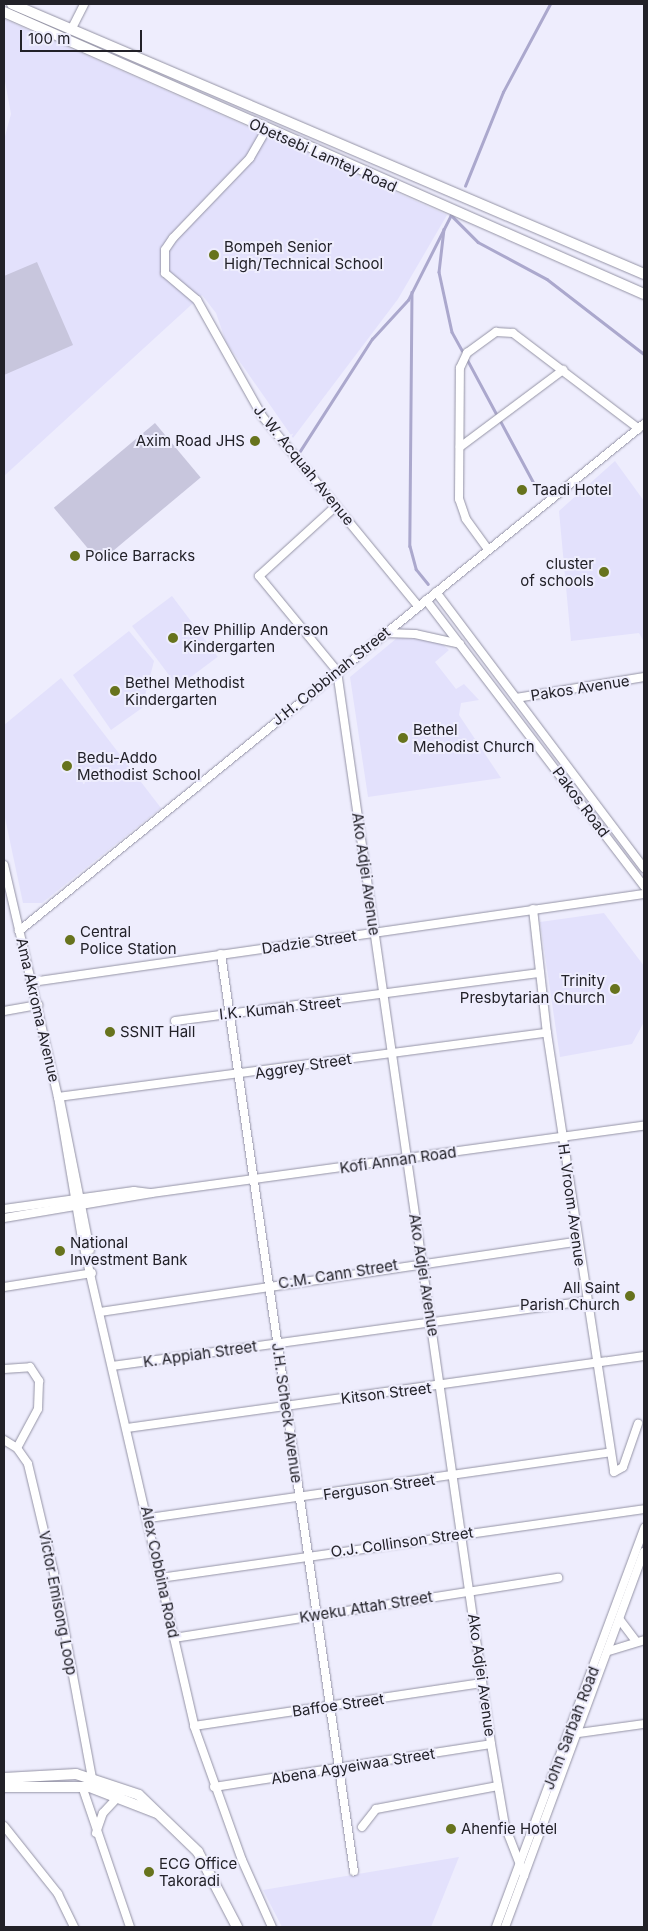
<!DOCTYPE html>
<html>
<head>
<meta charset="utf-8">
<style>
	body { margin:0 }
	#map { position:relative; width:648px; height:1931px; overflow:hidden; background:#eeedfd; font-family:Inter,sans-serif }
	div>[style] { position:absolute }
	.built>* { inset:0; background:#e3e1fc; transform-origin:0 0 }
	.green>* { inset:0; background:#c8c6dd; transform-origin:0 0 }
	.stream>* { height:2.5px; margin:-1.25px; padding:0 1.25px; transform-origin:1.25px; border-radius:1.25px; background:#aba8cd }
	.roads { filter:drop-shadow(0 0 1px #9493a5) drop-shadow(0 0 1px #9493a5) }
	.street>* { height:8px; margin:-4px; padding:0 4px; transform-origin:4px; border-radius:4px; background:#fff }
	.secondary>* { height:10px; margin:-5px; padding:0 5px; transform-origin:5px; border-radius:5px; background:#fff }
	.dots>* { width:14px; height:14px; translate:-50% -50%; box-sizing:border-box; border:2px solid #eeedfd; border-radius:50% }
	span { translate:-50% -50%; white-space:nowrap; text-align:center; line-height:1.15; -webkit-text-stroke:4px #eeedfd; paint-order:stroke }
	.street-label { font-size:15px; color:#222128 }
	.poi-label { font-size:15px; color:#222128 }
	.left { translate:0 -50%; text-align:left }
	.right { translate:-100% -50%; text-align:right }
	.frame { position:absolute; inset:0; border:5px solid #222128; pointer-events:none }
	.scale { position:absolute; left:20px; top:30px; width:122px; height:22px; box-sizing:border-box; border:2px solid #222128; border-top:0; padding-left:6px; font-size:15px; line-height:18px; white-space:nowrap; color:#222128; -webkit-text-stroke:4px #eeedfd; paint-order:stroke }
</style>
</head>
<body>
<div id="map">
	<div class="built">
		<div style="clip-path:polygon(4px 19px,447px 215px,398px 299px,293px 438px,226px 342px,216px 313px,202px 295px,4px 476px,4px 140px,11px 114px,4px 76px)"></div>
		<div style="clip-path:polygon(615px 461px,644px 501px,644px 642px,639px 633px,571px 641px,559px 511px)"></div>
		<div style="left:172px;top:596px;width:76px;height:50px;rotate:53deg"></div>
		<div style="clip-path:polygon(129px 631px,154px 661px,142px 708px,111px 730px,73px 675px)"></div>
		<div style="clip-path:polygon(397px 638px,437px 640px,449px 650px,435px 662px,456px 689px,464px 684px,479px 700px,461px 703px,459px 715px,501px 778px,368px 797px,350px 677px)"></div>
		<div style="clip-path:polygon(61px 678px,161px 808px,42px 903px,23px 903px,4px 813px,4px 725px)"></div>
		<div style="clip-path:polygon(604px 913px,644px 966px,644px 1022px,632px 1044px,560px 1057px,540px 922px)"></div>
		<div style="clip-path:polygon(459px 1857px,431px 1927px,282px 1927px,263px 1890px)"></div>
	</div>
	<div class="green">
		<div style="clip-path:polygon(37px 262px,73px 345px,4px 375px,4px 276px)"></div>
		<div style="left:155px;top:423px;width:71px;height:132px;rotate:50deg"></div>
	</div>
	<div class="stream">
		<div style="left:465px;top:186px;width:101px;rotate:-68deg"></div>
		<div style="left:503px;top:92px;width:100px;rotate:-61.9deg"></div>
		<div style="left:451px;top:215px;width:38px;rotate:45deg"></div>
		<div style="left:478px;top:242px;width:78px;rotate:28.2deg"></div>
		<div style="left:547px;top:279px;width:123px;rotate:37.7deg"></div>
		<div style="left:444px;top:229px;width:43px;rotate:96.6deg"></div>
		<div style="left:439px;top:272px;width:61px;rotate:77.8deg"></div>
		<div style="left:452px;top:332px;width:21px;rotate:61deg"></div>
		<div style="left:412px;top:292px;width:254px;rotate:90.5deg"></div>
		<div style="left:410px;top:546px;width:24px;rotate:75deg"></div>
		<div style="left:416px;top:569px;width:19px;rotate:51deg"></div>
		<div style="left:467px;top:359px;width:61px;rotate:61.8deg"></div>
		<div style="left:500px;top:420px;width:78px;rotate:61.8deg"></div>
		<div style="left:300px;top:451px;width:133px;rotate:-57.3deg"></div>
		<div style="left:372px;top:339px;width:53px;rotate:-47.3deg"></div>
		<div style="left:408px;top:300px;width:95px;rotate:-63.2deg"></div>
	</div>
	<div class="roads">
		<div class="street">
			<div style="left:71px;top:30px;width:29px;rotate:-63deg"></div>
			<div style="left:266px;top:130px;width:32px;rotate:120deg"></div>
			<div style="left:250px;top:158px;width:111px;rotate:133.9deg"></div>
			<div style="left:173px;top:238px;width:14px;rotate:124deg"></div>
			<div style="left:165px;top:250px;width:23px;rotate:90deg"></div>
			<div style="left:165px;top:273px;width:42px;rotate:40.2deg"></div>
			<div style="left:197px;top:300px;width:133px;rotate:60.7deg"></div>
			<div style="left:262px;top:416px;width:246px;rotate:50.6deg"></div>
			<div style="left:460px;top:447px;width:129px;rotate:-36.8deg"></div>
			<div style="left:336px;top:506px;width:104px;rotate:137.7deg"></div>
			<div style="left:259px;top:576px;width:123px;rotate:50.6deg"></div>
			<div style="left:337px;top:671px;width:1084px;rotate:81.83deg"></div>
			<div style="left:491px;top:1744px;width:83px;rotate:80.3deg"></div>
			<div style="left:505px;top:1826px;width:53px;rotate:68.8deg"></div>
			<div style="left:487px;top:548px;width:36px;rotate:-126deg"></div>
			<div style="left:466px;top:519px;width:21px;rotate:-109deg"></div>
			<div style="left:459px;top:499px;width:131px;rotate:-89.6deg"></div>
			<div style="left:460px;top:368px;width:17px;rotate:-65deg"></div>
			<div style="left:467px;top:353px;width:36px;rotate:-36deg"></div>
			<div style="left:496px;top:332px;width:17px;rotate:3deg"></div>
			<div style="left:513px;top:333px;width:158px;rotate:37.3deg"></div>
			<div style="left:436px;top:592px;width:346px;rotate:53deg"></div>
			<div style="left:426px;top:600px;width:360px;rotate:52.7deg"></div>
			<div style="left:384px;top:633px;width:31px;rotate:2deg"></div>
			<div style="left:415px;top:634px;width:46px;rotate:12.5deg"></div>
			<div style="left:516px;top:698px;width:130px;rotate:-9.3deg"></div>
			<div style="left:4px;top:865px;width:238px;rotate:76.9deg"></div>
			<div style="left:58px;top:1097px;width:144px;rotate:80.4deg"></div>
			<div style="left:82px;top:1239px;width:500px;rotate:77deg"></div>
			<div style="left:194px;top:1726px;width:142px;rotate:70.3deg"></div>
			<div style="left:242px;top:1860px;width:73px;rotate:65.9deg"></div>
			<div style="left:533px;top:909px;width:125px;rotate:83.6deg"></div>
			<div style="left:547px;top:1033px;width:444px;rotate:81.3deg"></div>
			<div style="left:614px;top:1472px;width:10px;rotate:-29deg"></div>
			<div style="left:623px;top:1467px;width:46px;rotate:-70.8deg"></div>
			<div style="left:19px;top:931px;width:805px;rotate:-39.05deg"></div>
			<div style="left:221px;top:954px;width:927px;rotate:81.75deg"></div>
			<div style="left:32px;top:982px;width:618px;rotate:-8.18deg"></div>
			<div style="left:4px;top:1011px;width:35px;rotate:-10deg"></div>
			<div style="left:175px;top:1021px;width:368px;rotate:-7.5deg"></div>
			<div style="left:58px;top:1097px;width:493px;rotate:-7.5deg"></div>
			<div style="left:60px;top:1100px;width:153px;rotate:78.7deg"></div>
			<div style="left:4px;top:1209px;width:131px;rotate:-7.9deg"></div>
			<div style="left:134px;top:1191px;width:16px;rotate:7deg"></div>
			<div style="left:4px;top:1218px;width:150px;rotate:-9.6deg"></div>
			<div style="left:152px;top:1193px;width:497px;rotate:-7.8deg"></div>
			<div style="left:4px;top:1287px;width:89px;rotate:-9deg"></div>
			<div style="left:100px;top:1312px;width:483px;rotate:-8.4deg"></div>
			<div style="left:112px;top:1366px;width:478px;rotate:-7.8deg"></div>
			<div style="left:4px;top:1369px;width:26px;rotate:-4deg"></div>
			<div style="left:30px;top:1367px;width:17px;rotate:57deg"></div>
			<div style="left:39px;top:1381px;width:28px;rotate:92deg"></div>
			<div style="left:38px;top:1409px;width:44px;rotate:118.3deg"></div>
			<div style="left:127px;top:1428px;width:522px;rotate:-7.93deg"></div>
			<div style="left:4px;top:1440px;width:15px;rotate:32deg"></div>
			<div style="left:17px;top:1448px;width:19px;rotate:55deg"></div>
			<div style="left:28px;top:1464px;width:112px;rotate:76.6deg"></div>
			<div style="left:54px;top:1573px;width:208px;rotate:79.5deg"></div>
			<div style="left:149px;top:1518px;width:464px;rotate:-8.1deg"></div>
			<div style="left:160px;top:1578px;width:489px;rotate:-8.1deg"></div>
			<div style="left:620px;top:1620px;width:26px;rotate:53deg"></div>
			<div style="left:174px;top:1638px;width:389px;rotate:-8.9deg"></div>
			<div style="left:609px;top:1651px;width:37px;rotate:-17deg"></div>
			<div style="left:194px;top:1726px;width:291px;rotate:-8.5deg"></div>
			<div style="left:579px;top:1733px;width:66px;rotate:-7.9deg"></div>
			<div style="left:82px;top:1786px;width:149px;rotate:71.2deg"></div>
			<div style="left:214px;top:1787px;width:280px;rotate:-8.8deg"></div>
			<div style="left:4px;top:1826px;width:87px;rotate:51.5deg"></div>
			<div style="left:58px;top:1894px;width:37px;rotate:64deg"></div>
			<div style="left:362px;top:1827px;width:23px;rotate:-52deg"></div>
			<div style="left:376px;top:1809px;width:124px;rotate:-10.7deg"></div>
			<div style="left:96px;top:1833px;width:21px;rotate:-71deg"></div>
			<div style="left:103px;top:1813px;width:25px;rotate:-47deg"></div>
			<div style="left:496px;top:1927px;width:426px;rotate:-69.6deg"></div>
			<div style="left:505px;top:1927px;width:400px;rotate:-69.7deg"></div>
		</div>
		<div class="secondary">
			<div style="left:12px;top:4px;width:687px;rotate:23.13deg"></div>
			<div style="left:4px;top:12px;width:699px;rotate:23.78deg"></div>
			<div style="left:4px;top:1778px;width:72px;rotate:-3.2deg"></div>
			<div style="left:76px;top:1774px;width:66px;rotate:18.4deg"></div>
			<div style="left:139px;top:1795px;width:82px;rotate:44deg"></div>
			<div style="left:198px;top:1852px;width:85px;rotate:62.5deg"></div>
			<div style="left:4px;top:1787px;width:86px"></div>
			<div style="left:90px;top:1787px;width:72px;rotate:21.2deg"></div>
		</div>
	</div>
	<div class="dots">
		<div style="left:214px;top:255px;background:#67731d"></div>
		<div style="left:255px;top:441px;background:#67731d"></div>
		<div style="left:522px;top:490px;background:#67731d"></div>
		<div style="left:75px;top:556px;background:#67731d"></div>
		<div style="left:604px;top:572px;background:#67731d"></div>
		<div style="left:173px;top:638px;background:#67731d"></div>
		<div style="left:115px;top:691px;background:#67731d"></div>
		<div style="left:403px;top:738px;background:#67731d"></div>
		<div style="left:67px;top:766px;background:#67731d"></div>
		<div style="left:70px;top:940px;background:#67731d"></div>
		<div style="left:615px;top:989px;background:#67731d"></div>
		<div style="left:110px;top:1032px;background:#67731d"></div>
		<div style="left:60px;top:1251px;background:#67731d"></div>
		<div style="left:630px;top:1296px;background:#67731d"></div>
		<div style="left:451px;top:1829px;background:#67731d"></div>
		<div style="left:149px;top:1872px;background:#67731d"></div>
	</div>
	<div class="street-label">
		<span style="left:323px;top:155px;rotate:24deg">Obetsebi Lamtey Road</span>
		<span style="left:304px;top:465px;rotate:51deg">J. W. Acquah Avenue</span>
		<span style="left:331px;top:676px;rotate:-39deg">J.H. Cobbinah Street</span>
		<span style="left:580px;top:688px;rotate:-9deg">Pakos Avenue</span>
		<span style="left:581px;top:802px;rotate:53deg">Pakos Road</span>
		<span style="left:366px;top:874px;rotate:82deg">Ako Adjei Avenue</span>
		<span style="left:309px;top:942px;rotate:-8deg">Dadzie Street</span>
		<span style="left:280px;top:1008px;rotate:-6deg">I.K. Kumah Street</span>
		<span style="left:38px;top:1010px;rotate:77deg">Ama Akroma Avenue</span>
		<span style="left:303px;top:1066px;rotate:-9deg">Aggrey Street</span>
		<span style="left:398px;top:1160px;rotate:-8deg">Kofi Annan Road</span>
		<span style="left:572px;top:1205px;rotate:82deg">H. Vroom Avenue</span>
		<span style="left:338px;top:1274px;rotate:-9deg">C.M. Cann Street</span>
		<span style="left:424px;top:1275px;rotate:81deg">Ako Adjei Avenue</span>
		<span style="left:200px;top:1354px;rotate:-8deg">K. Appiah Street</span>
		<span style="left:386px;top:1393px;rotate:-7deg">Kitson Street</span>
		<span style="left:287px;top:1413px;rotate:82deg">J.H. Scheck Avenue</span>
		<span style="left:379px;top:1487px;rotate:-8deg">Ferguson Street</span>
		<span style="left:402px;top:1542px;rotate:-8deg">O.J. Collinson Street</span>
		<span style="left:160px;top:1572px;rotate:78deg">Alex Cobbina Road</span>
		<span style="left:58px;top:1603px;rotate:79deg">Victor Emisong Loop</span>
		<span style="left:366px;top:1607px;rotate:-9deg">Kweku Attah Street</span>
		<span style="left:482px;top:1675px;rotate:82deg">Ako Adjei Avenue</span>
		<span style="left:338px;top:1705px;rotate:-8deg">Baffoe Street</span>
		<span style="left:571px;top:1728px;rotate:-69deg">John Sarbah Road</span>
		<span style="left:353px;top:1766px;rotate:-9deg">Abena Agyeiwaa Street</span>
	</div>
	<div class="poi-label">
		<span class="left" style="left:224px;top:255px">Bompeh Senior<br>High/Technical School</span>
		<span class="right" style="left:245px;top:441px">Axim Road JHS</span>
		<span class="left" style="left:532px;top:490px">Taadi Hotel</span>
		<span class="left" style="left:85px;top:556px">Police Barracks</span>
		<span class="right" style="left:594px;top:572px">cluster<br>of schools</span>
		<span class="left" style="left:183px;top:638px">Rev Phillip Anderson<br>Kindergarten</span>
		<span class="left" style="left:125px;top:691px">Bethel Methodist<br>Kindergarten</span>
		<span class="left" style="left:413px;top:738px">Bethel<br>Mehodist Church</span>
		<span class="left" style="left:77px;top:766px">Bedu-Addo<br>Methodist School</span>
		<span class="left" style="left:80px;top:940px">Central<br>Police Station</span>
		<span class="right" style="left:605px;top:989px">Trinity<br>Presbytarian Church</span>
		<span class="left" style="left:120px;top:1032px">SSNIT Hall</span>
		<span class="left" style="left:70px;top:1251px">National<br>Investment Bank</span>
		<span class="right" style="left:620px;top:1296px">All Saint<br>Parish Church</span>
		<span class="left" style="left:461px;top:1829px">Ahenfie Hotel</span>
		<span class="left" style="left:159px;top:1872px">ECG Office<br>Takoradi</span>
	</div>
	<div class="frame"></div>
	<div class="scale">100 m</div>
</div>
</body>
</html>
